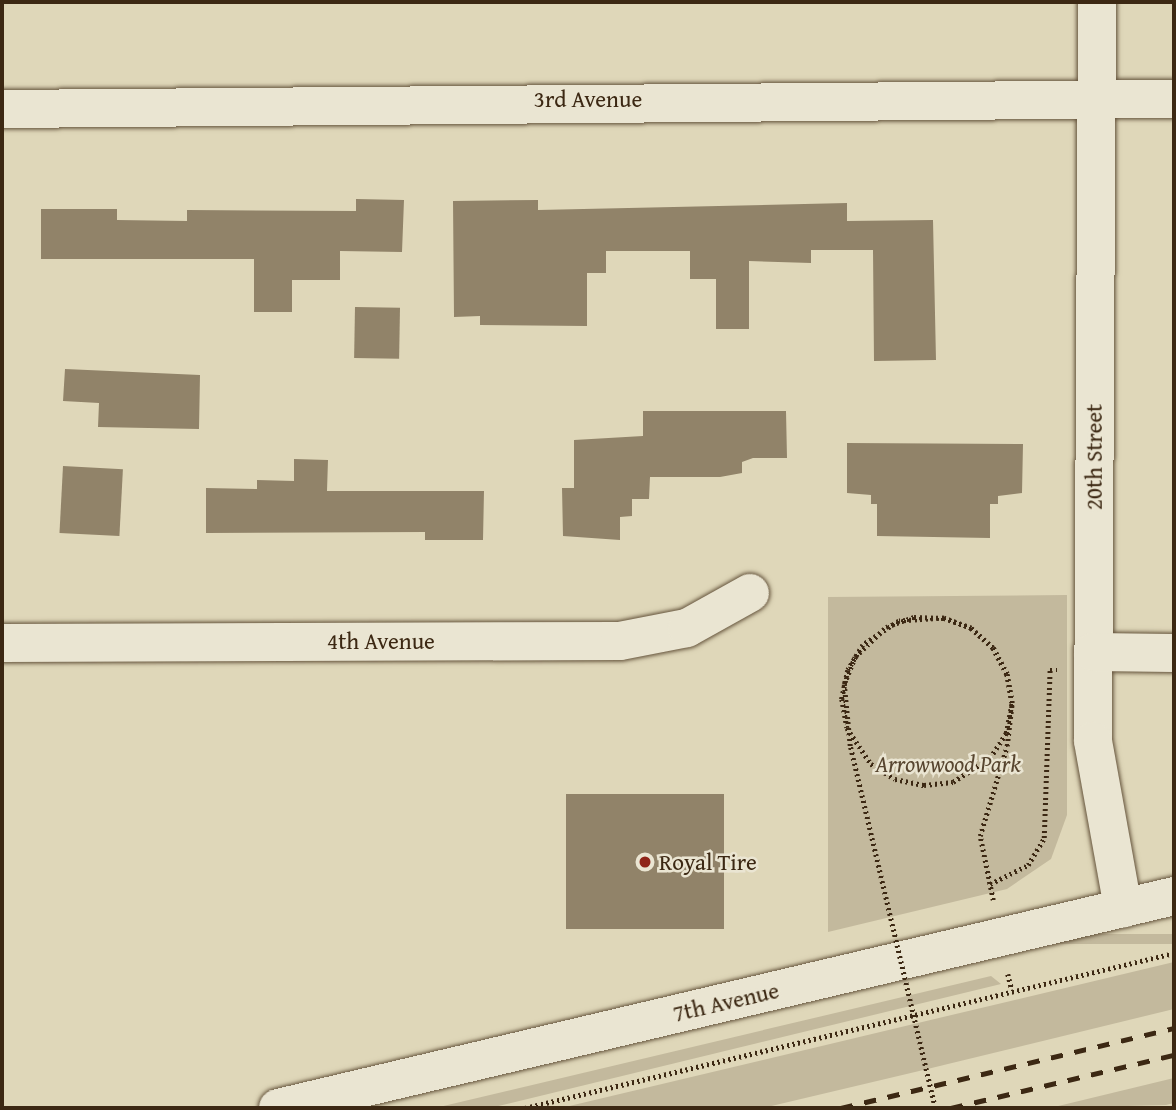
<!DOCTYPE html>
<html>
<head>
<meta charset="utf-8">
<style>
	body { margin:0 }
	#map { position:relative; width:1176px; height:1110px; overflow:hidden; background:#dfd7b9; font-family:"Gentium Book Plus",serif }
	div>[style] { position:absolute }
	.green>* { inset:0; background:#c3b99d; transform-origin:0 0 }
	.building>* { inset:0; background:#918369; transform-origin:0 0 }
	.path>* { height:4.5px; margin-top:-2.25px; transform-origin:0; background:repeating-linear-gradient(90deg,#3c2813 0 2px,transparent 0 5.5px) }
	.roads { filter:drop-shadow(0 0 2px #65543c) drop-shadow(0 0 2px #65543c) }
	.street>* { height:38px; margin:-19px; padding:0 19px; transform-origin:19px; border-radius:19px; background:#eae5d2 }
	.secondary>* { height:38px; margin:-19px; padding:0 19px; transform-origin:19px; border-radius:19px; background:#eae5d2 }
	.rail>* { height:5px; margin-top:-2.5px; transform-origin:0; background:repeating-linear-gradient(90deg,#3c2813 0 12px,transparent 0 24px) }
	.path-bridge>* { height:4.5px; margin-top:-2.25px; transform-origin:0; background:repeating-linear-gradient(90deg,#3c2813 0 2px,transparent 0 5.5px) }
	.dots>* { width:19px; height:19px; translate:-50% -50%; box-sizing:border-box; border:4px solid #eae5d2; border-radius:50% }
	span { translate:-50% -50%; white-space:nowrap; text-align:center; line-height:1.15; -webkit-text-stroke:5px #eae5d2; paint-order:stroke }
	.street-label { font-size:23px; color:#3c2813 }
	.park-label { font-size:23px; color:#57452f; font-style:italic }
	.poi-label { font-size:23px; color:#3c2813 }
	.left { translate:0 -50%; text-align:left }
	.frame { position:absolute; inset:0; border:4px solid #3c2813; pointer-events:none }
</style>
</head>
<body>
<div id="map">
	<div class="green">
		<div style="clip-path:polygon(1067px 595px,1067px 815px,1051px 859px,1007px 889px,828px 932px,828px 597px)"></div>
		<div style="left:1174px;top:934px;width:10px;height:153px;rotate:90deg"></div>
		<div style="clip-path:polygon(1174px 962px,1174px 1009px,915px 1072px,763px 1108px,561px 1108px)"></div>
		<div style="clip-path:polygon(991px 976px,1001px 984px,490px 1108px,435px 1108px)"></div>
		<div style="clip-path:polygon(1174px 1078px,1174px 1103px,1166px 1105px,1050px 1108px)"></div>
	</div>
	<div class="building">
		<div style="clip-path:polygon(356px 199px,404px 200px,402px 252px,340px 251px,340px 280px,292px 280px,292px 312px,254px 312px,254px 259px,41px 259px,41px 209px,117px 209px,117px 220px,187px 221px,187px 210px,356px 211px)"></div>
		<div style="clip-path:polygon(538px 200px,538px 210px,847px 203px,847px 221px,933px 220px,936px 360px,874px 361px,873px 250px,811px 250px,811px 263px,749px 261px,749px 329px,716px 329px,716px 279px,690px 279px,690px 251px,606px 251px,606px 273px,587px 273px,587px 326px,480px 325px,480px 316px,454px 317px,453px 201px)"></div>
		<div style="left:355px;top:307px;width:45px;height:51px;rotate:1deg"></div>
		<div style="clip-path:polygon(65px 369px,200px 375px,199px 429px,98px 427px,99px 403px,63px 401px)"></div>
		<div style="clip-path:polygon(643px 411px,786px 411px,787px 458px,753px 458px,742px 462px,742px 473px,720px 477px,650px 477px,649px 499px,632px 499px,632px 516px,620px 517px,620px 540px,563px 536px,562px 488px,574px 488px,574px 440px,643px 436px)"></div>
		<div style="clip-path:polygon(847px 443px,1023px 444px,1022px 493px,998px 496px,998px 504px,990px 504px,990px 538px,877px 536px,877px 504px,871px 504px,871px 495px,847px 493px)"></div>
		<div style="clip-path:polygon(294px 459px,328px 460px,327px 491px,484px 491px,483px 540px,425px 540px,425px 532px,206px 533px,206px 488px,257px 489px,257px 480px,294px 481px)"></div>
		<div style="left:63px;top:466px;width:60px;height:67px;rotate:3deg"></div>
		<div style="left:566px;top:794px;width:158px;height:135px"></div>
	</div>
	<div class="path">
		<div style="left:990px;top:884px;width:42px;rotate:-26.6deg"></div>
		<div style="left:1028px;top:865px;width:31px;rotate:-59deg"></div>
		<div style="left:1044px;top:838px;width:168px;rotate:-88deg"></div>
		<div style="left:1050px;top:670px;width:7px"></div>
		<div style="left:993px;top:900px;width:65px;rotate:-101.5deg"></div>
		<div style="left:980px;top:836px;width:94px;rotate:-73.3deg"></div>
		<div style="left:1007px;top:746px;width:43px;rotate:-83.4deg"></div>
		<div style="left:1012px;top:703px;width:29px;rotate:-100deg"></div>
		<div style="left:1007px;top:674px;width:30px;rotate:-118deg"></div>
		<div style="left:993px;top:648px;width:30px;rotate:-138deg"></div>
		<div style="left:971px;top:628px;width:29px;rotate:-160deg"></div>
		<div style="left:944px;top:618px;width:45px;rotate:176.2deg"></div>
		<div style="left:899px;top:621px;width:43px;rotate:146.3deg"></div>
		<div style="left:863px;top:645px;width:29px;rotate:121deg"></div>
		<div style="left:848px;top:670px;width:30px;rotate:102deg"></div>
		<div style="left:842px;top:699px;width:29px;rotate:80deg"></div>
		<div style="left:847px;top:728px;width:43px;rotate:56.3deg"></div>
		<div style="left:871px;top:764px;width:28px;rotate:32deg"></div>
		<div style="left:895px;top:779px;width:30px;rotate:12deg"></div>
		<div style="left:924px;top:785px;width:29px;rotate:-6deg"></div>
		<div style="left:953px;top:782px;width:44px;rotate:-33deg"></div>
		<div style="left:990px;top:758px;width:30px;rotate:-57deg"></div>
		<div style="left:1006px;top:733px;width:31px;rotate:-79deg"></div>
		<div style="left:1008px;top:974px;width:16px;rotate:76deg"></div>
		<div style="left:525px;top:1108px;width:667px;rotate:-13.43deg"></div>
	</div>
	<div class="roads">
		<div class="street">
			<div style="left:1097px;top:2px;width:739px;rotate:90.31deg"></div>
			<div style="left:1093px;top:741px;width:170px;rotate:79.8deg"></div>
			<div style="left:2px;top:109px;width:1172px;rotate:-0.49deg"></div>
			<div style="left:2px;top:643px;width:618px;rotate:-0.19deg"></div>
			<div style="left:620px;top:641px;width:68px;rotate:-11deg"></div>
			<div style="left:687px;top:628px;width:72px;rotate:-29.1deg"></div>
			<div style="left:1093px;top:652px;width:81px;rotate:0.7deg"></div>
		</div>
		<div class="secondary">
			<div style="left:278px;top:1108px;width:921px;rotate:-13.31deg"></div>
		</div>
	</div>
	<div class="rail">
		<div style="left:841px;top:1108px;width:342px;rotate:-13.5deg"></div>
		<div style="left:951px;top:1108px;width:229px;rotate:-13.4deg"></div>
	</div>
	<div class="path-bridge">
		<div style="left:935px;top:1108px;width:372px;rotate:-103.2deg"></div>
		<div style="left:850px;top:746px;width:62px;rotate:-95.5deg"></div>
		<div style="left:844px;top:684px;width:29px;rotate:-68deg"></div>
		<div style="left:855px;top:657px;width:43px;rotate:-44.1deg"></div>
		<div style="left:886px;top:627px;width:30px;rotate:-20deg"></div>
		<div style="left:914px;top:617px;width:30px;rotate:2deg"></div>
		<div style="left:944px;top:618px;width:29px;rotate:20deg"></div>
		<div style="left:971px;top:628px;width:30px;rotate:42deg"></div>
		<div style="left:993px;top:648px;width:30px;rotate:62deg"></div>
		<div style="left:1007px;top:674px;width:29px;rotate:80deg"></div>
	</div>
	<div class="dots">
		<div style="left:645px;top:862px;background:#8f2418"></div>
	</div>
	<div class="street-label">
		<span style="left:588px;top:99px">3rd Avenue</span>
		<span style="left:1094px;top:457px;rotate:-90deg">20th Street</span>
		<span style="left:381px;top:641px">4th Avenue</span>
		<span style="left:726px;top:1002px;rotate:-13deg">7th Avenue</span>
	</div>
	<div class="park-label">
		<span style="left:948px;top:764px">Arrowwood Park</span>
	</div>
	<div class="poi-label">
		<span class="left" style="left:659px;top:862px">Royal Tire</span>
	</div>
	<div class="frame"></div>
</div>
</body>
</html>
